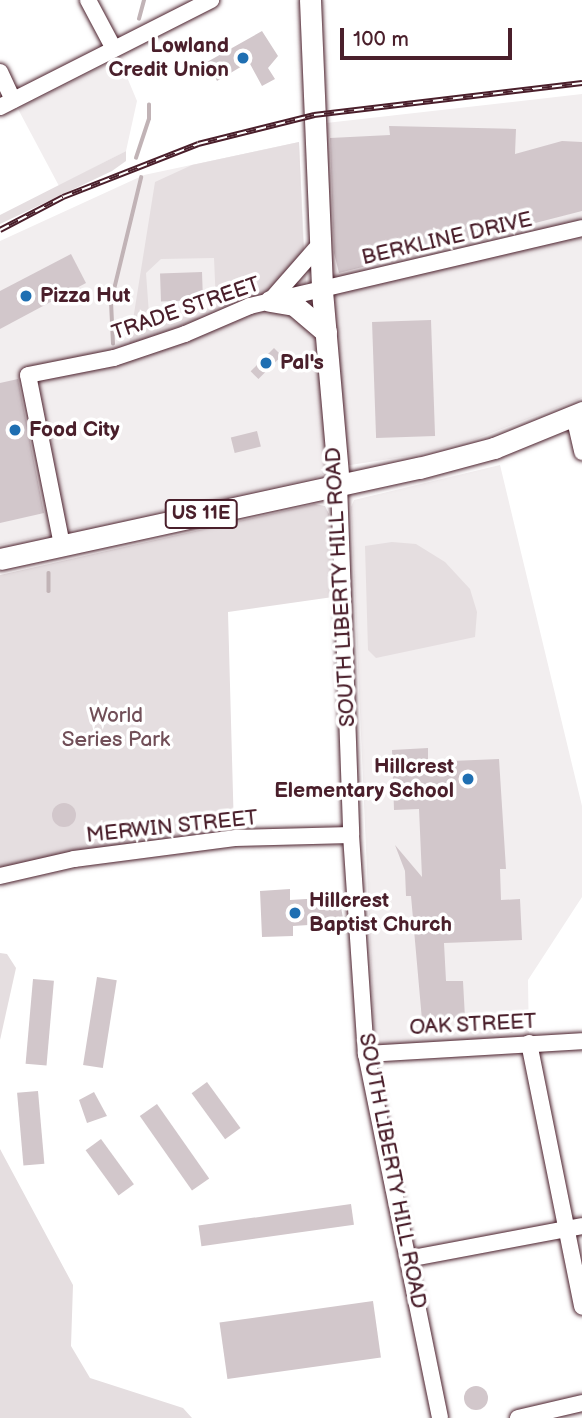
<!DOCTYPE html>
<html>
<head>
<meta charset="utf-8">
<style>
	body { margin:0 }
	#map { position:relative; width:582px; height:1418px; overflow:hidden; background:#fff; font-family:"Balsamiq Sans",sans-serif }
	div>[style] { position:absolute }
	.built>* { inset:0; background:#f2eeef }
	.green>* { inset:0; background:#e5dee0 }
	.stream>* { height:3.5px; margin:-1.75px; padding:0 1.75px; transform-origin:1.75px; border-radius:1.75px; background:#c1b3b6 }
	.building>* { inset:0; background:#d2c7cb; transform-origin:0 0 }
	.round { border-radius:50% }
	.roads { filter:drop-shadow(0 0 2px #4a1f2b) drop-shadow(0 0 2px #4a1f2b) }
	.minor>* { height:16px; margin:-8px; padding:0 8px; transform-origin:8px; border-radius:8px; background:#fff }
	.major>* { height:21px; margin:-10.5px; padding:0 10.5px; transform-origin:10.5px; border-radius:10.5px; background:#fff }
	.rail>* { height:6px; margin-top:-3px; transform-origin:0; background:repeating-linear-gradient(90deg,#fff 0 10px,#4a1f2b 0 20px); box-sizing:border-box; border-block:2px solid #4a1f2b }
	.dots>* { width:19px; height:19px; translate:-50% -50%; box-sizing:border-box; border:4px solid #fff; border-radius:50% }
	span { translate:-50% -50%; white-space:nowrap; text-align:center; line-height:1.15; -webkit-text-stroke:7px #fff; paint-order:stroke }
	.shield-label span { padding:2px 5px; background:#fff; border:2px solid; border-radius:5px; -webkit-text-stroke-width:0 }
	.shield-label { font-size:19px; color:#4a1f2b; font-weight:700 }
	.poi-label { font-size:21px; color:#4a1f2b; font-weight:700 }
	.right { translate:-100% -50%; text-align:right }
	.left { translate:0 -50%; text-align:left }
	.street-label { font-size:21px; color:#4a1f2b }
	.park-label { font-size:21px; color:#714f58 }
	.scale { position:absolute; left:340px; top:28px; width:172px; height:32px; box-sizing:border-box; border:4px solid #4a1f2b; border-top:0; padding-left:9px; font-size:21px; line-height:24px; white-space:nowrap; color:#4a1f2b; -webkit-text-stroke:5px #fff; paint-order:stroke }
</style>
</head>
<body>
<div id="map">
	<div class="built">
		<div style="clip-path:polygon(119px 58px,137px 101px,126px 151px,59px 186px,18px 109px)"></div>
		<div style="clip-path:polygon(582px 94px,582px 398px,476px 439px,416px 455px,337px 467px,315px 478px,0 545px,0 241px,144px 175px,299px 142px,308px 324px,336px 332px,329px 249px,326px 123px)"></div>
		<div style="clip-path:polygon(500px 465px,582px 806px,582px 897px,528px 980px,529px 1043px,375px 1053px,351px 507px,354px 500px)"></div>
	</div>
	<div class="green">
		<div style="clip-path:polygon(299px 142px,304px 260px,269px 296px,222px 308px,216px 304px,214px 258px,161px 259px,146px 273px,149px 314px,201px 318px,129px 345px,155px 182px,192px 165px)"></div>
		<div style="clip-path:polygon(126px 151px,126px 161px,112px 171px,0 224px,0 215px)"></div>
		<div style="clip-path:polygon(315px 504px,325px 506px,329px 514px,333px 597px,228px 612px,234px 831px,0 868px,0 575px)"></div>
		<div style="clip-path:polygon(392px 542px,416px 544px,445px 562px,470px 589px,477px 612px,475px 637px,376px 658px,368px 650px,365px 546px)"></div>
		<div style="clip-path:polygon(0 953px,7px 954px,16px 968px,0 1040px)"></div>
		<div style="clip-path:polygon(0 1149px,73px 1285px,71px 1346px,90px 1378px,183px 1408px,192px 1418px,0 1418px)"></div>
	</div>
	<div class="stream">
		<div style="left:139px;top:19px;width:20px;rotate:-75deg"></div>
		<div style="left:136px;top:158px;width:41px;rotate:-71.6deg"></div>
		<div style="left:149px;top:119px;width:14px;rotate:-90deg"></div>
		<div style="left:113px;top:344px;width:42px;rotate:-92.7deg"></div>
		<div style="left:111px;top:302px;width:128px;rotate:-76.4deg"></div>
		<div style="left:49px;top:573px;width:18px;rotate:90deg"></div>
	</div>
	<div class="building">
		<div style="clip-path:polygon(262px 31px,278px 56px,268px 68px,275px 79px,262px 86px,249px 62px,217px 81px,207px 62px)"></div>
		<div style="clip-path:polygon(389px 126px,516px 129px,515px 154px,562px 141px,582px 142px,582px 211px,339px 273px,334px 253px,330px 138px,390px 135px)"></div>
		<div style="clip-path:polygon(71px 254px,86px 283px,0 329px,0 291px)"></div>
		<div style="left:202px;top:272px;width:28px;height:42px;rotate:88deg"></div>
		<div style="left:431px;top:320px;width:116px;height:59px;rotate:88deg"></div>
		<div style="left:274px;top:348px;width:11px;height:33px;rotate:45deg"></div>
		<div style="clip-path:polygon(18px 379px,44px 513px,0 523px,0 383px)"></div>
		<div style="left:257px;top:431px;width:16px;height:27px;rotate:76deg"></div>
		<div style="clip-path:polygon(428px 748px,428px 762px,499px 759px,506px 869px,500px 869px,501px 900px,520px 899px,522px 940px,444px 943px,446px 981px,463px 981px,465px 1018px,422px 1020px,411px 896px,406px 896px,405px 871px,395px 845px,422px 877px,419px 809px,394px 810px,392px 750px)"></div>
		<div class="round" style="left:52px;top:803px;width:24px;height:24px"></div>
		<div style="clip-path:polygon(290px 889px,290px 900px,339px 897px,343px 918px,340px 923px,293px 926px,293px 936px,262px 937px,260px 891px)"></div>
		<div style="left:97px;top:977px;width:20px;height:89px;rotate:9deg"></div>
		<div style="left:33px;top:979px;width:21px;height:85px;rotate:5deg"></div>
		<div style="left:207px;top:1082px;width:57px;height:19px;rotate:54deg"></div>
		<div style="left:38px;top:1091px;width:73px;height:21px;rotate:85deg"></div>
		<div style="clip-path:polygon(94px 1092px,107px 1116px,87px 1123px,79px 1100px)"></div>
		<div style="left:157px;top:1104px;width:91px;height:21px;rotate:55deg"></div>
		<div style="left:101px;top:1139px;width:56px;height:19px;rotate:54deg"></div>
		<div style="left:351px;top:1204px;width:21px;height:154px;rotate:82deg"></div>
		<div style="left:373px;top:1301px;width:57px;height:155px;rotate:82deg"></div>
		<div class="round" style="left:464px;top:1386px;width:24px;height:24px"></div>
	</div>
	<div class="roads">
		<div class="minor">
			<div style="left:88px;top:0;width:55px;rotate:62deg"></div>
			<div style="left:0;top:72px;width:31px;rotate:65deg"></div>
			<div style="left:0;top:107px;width:237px;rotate:-26.9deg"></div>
			<div style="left:270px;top:301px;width:76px;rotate:-48.7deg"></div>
			<div style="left:574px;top:416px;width:37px;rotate:77deg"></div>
			<div style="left:339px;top:484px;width:351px;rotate:88deg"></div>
			<div style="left:351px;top:835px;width:220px;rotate:86.1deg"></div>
			<div style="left:366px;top:1054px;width:371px;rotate:78.5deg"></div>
			<div style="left:62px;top:545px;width:173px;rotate:-101.3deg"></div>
			<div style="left:28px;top:375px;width:88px;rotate:-11.2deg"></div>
			<div style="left:114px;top:358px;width:75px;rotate:-18.7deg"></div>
			<div style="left:185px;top:334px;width:71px;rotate:-23.3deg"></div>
			<div style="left:250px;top:306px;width:341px;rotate:-13.2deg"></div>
			<div style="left:0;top:876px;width:76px;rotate:-12.9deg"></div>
			<div style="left:74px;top:859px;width:162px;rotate:-7.4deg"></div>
			<div style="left:235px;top:838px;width:116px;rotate:-1.5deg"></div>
			<div style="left:529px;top:1043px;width:269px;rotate:78.6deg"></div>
			<div style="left:366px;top:1054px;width:216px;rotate:-3.4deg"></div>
			<div style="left:408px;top:1259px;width:177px;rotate:-10.7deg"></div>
			<div style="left:518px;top:1418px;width:66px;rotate:-13.2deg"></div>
		</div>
		<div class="major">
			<div style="left:310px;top:0;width:291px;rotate:87.6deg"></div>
			<div style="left:322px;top:291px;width:194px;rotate:85deg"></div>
			<div style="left:270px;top:301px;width:24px;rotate:9deg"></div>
			<div style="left:294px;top:305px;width:42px;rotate:40.2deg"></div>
			<div style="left:0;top:559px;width:429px;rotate:-12.3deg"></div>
			<div style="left:419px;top:468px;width:78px;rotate:-14.9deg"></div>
			<div style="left:494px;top:448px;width:95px;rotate:-22.2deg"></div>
		</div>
	</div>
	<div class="rail">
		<div style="left:0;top:230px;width:71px;rotate:-27.6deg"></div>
		<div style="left:63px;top:197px;width:145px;rotate:-21.4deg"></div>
		<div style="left:198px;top:144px;width:120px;rotate:-14deg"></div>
		<div style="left:314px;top:115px;width:270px;rotate:-6.8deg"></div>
	</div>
	<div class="dots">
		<div style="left:243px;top:58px;background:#1f6fb2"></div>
		<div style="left:26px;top:296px;background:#1f6fb2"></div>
		<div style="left:266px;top:363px;background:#1f6fb2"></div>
		<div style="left:15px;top:430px;background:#1f6fb2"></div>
		<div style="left:468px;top:779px;background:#1f6fb2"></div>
		<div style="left:295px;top:913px;background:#1f6fb2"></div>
	</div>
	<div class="shield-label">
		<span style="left:201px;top:514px">US 11E</span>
	</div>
	<div class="poi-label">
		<span class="right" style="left:229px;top:58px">Lowland<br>Credit Union</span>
		<span class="left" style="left:40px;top:296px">Pizza Hut</span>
		<span class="left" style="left:280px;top:363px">Pal's</span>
		<span class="left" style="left:29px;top:430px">Food City</span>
		<span class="right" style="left:454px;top:779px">Hillcrest<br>Elementary School</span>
		<span class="left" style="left:309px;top:913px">Hillcrest<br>Baptist Church</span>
	</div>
	<div class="street-label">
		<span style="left:447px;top:239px;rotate:-13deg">BERKLINE DRIVE</span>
		<span style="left:186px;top:309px;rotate:-19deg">TRADE STREET</span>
		<span style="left:341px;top:587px;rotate:-93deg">SOUTH LIBERTY HILL ROAD</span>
		<span style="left:172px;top:827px;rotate:-6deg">MERWIN STREET</span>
		<span style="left:473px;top:1025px;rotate:-3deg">OAK STREET</span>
		<span style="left:392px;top:1171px;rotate:79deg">SOUTH LIBERTY HILL ROAD</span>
	</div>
	<div class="park-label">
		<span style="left:116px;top:728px">World<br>Series Park</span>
	</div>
	<div class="scale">100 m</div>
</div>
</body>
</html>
